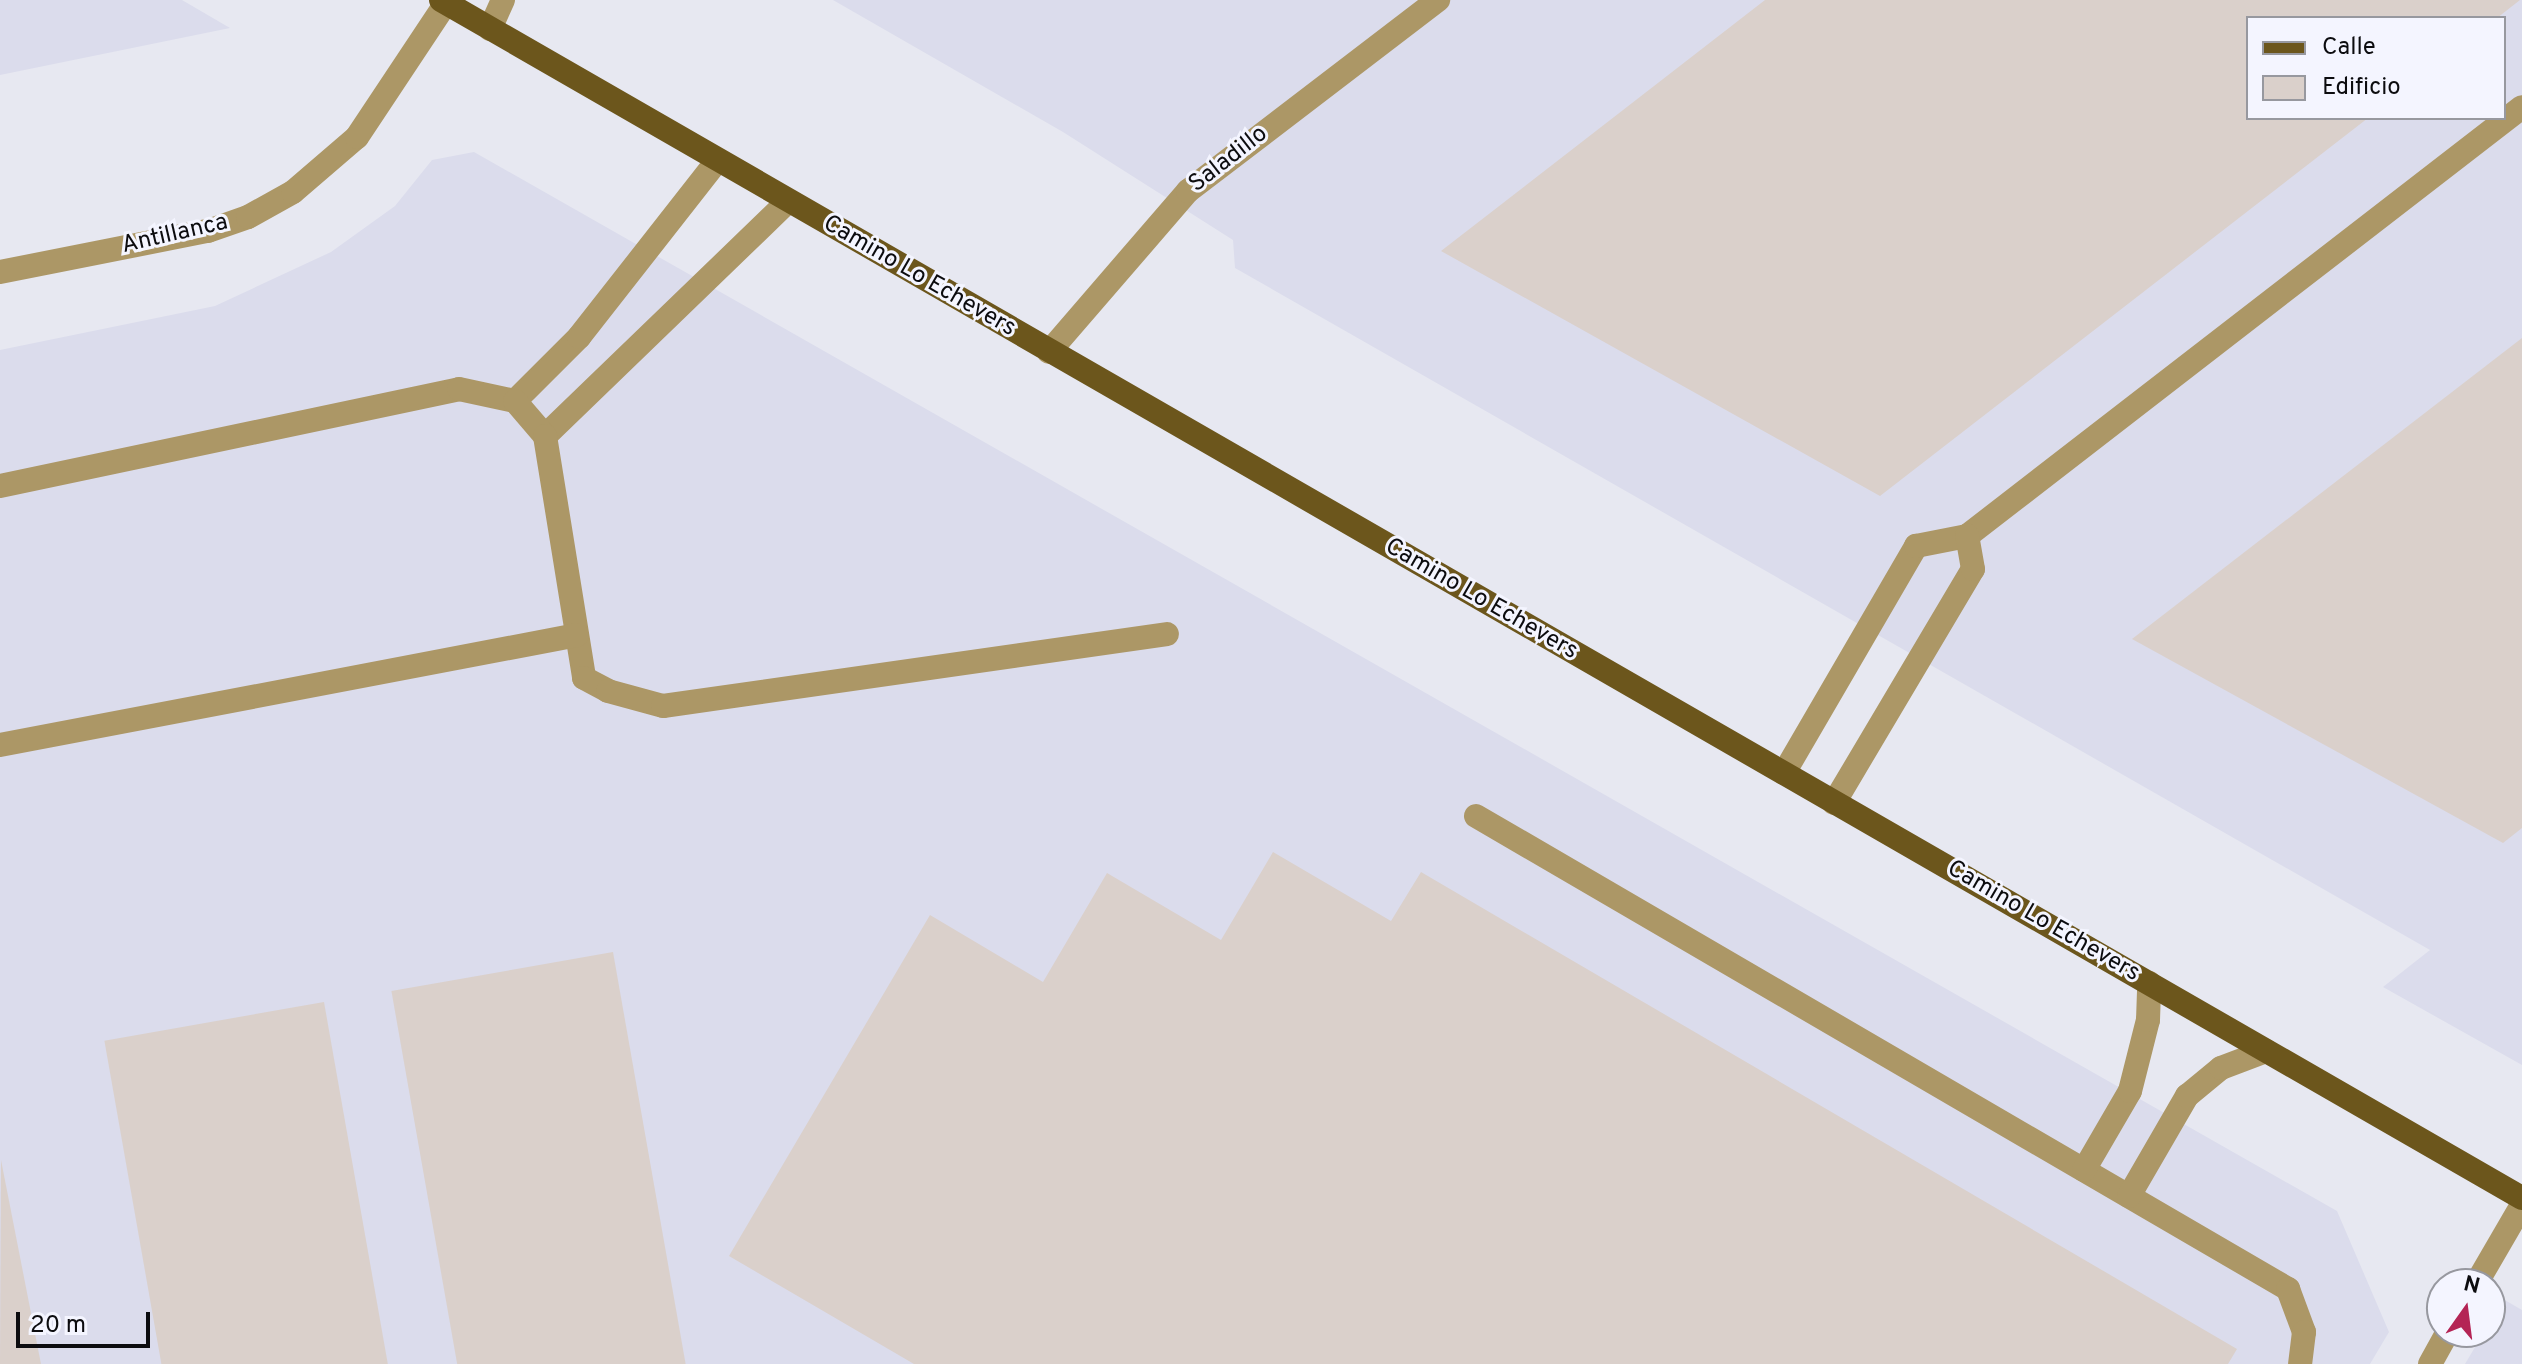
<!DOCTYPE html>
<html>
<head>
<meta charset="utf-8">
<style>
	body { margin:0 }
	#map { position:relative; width:2522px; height:1364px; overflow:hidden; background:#e7e8f1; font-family:Overpass,sans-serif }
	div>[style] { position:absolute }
	.built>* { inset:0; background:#dbdcec }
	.building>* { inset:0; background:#dad0cb; transform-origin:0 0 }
	.minor>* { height:24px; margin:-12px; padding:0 12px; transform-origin:12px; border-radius:12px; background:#ac9766 }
	.major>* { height:24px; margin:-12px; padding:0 12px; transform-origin:12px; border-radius:12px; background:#6c561c }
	span { translate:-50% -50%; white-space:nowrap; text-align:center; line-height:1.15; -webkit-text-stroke:6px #f4f5ff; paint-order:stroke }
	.street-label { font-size:24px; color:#0c0c0f }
	.legend { position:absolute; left:2246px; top:16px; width:260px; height:104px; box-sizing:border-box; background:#f4f5ff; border:2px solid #97989f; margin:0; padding:10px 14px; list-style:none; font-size:24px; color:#0c0c0f }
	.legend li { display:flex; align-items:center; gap:16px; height:40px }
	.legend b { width:40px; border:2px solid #97989f }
	.north { position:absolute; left:2426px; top:1268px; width:80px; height:80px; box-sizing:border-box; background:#f4f5ff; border:2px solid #97989f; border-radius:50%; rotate:14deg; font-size:22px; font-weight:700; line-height:32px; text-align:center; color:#0c0c0f }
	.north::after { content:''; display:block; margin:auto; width:28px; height:36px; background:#b42455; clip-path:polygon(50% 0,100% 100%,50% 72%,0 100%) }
	.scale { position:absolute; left:16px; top:1312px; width:134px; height:36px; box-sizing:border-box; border:4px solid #0c0c0f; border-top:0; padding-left:10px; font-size:24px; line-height:28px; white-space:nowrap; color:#0c0c0f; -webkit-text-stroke:6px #f4f5ff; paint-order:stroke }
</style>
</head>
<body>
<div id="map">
	<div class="built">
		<div style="clip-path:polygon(0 0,182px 0,230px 28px,0 75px)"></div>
		<div style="clip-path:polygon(evenodd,833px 0,2522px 0,2522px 1065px,2383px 987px,2430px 950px,1235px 268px,1233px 240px,1063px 132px,833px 0,2248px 18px,2504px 18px,2504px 118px,2248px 118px,2248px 18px)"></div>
		<div style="clip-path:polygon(474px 152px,2337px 1211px,2389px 1332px,2370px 1364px,0 1364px,0 350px,215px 306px,331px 252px,395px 206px,432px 160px)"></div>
		<div style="clip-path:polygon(2503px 1299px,2522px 1310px,2522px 1364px,2465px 1364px,2484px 1332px,2490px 1332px)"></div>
	</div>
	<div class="building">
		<div style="clip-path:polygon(1765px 0,2520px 0,2497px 18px,2248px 18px,2248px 118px,2368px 118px,1880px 496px,1441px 251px)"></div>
		<div style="clip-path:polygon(2522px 338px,2522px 828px,2503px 843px,2132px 639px)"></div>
		<div style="clip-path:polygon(1273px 852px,1391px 921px,1421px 872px,2237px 1349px,2228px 1364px,914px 1364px,729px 1256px,930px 915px,1043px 982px,1107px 873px,1221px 940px)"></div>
		<div style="left:613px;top:952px;width:419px;height:225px;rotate:80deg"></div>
		<div style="left:324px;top:1002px;width:368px;height:223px;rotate:80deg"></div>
		<div style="clip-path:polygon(1px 1160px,41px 1364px,0 1364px)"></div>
	</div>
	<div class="minor">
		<div style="left:490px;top:29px;width:32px;rotate:-66deg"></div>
		<div style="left:0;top:272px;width:212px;rotate:-11.2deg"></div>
		<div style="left:208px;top:231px;width:42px;rotate:-19.3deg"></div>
		<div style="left:248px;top:217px;width:51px;rotate:-29.1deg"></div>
		<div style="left:293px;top:192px;width:84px;rotate:-40.7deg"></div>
		<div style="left:357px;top:137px;width:161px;rotate:-56.4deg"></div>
		<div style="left:1049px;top:352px;width:213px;rotate:-49.2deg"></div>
		<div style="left:1188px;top:191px;width:315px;rotate:-37.4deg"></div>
		<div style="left:515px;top:401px;width:91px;rotate:-45deg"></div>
		<div style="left:579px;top:337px;width:225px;rotate:-51.9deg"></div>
		<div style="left:545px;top:436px;width:338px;rotate:-44deg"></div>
		<div style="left:0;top:486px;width:469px;rotate:-11.9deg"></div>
		<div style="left:459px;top:389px;width:57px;rotate:12.1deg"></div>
		<div style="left:515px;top:401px;width:46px;rotate:49.4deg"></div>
		<div style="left:545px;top:436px;width:245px;rotate:80.8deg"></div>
		<div style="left:584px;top:678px;width:27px;rotate:28deg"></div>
		<div style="left:608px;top:691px;width:57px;rotate:15.3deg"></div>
		<div style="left:663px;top:706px;width:509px;rotate:-8.13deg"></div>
		<div style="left:0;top:745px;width:587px;rotate:-10.79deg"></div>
		<div style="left:1784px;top:773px;width:263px;rotate:-59.8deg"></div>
		<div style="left:1916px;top:546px;width:52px;rotate:-11.1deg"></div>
		<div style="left:1967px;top:536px;width:701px;rotate:-37.7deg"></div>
		<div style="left:1834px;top:803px;width:272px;rotate:-59.3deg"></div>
		<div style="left:1973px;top:569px;width:34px;rotate:-100deg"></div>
		<div style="left:1476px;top:816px;width:940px;rotate:30.22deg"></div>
		<div style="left:2288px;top:1289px;width:46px;rotate:69.6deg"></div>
		<div style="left:2304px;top:1332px;width:32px;rotate:97deg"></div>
		<div style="left:2084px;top:1170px;width:91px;rotate:-59.8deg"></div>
		<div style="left:2130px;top:1091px;width:73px;rotate:-75.8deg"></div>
		<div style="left:2148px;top:1020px;width:37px;rotate:-88deg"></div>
		<div style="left:2129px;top:1196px;width:116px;rotate:-59.9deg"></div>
		<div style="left:2187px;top:1096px;width:44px;rotate:-39.5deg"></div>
		<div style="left:2221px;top:1068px;width:48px;rotate:-20.7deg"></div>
		<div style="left:2476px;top:1284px;width:91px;rotate:-59.8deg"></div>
		<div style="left:2430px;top:1364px;width:37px;rotate:-61deg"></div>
	</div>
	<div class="major">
		<div style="left:441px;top:0;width:2401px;rotate:29.93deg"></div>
	</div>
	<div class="street-label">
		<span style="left:1229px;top:160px;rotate:-38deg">Saladillo</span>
		<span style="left:175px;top:235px;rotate:-13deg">Antillanca</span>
		<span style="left:919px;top:277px;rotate:30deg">Camino Lo Echevers</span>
		<span style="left:1481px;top:600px;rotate:30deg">Camino Lo Echevers</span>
		<span style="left:2043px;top:922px;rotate:30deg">Camino Lo Echevers</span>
	</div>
	<ul class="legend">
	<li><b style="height:10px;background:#6c561c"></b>Calle</li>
	<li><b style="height:22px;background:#dad0cb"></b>Edificio</li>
	</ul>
	<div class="north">N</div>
	<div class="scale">20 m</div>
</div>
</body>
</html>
